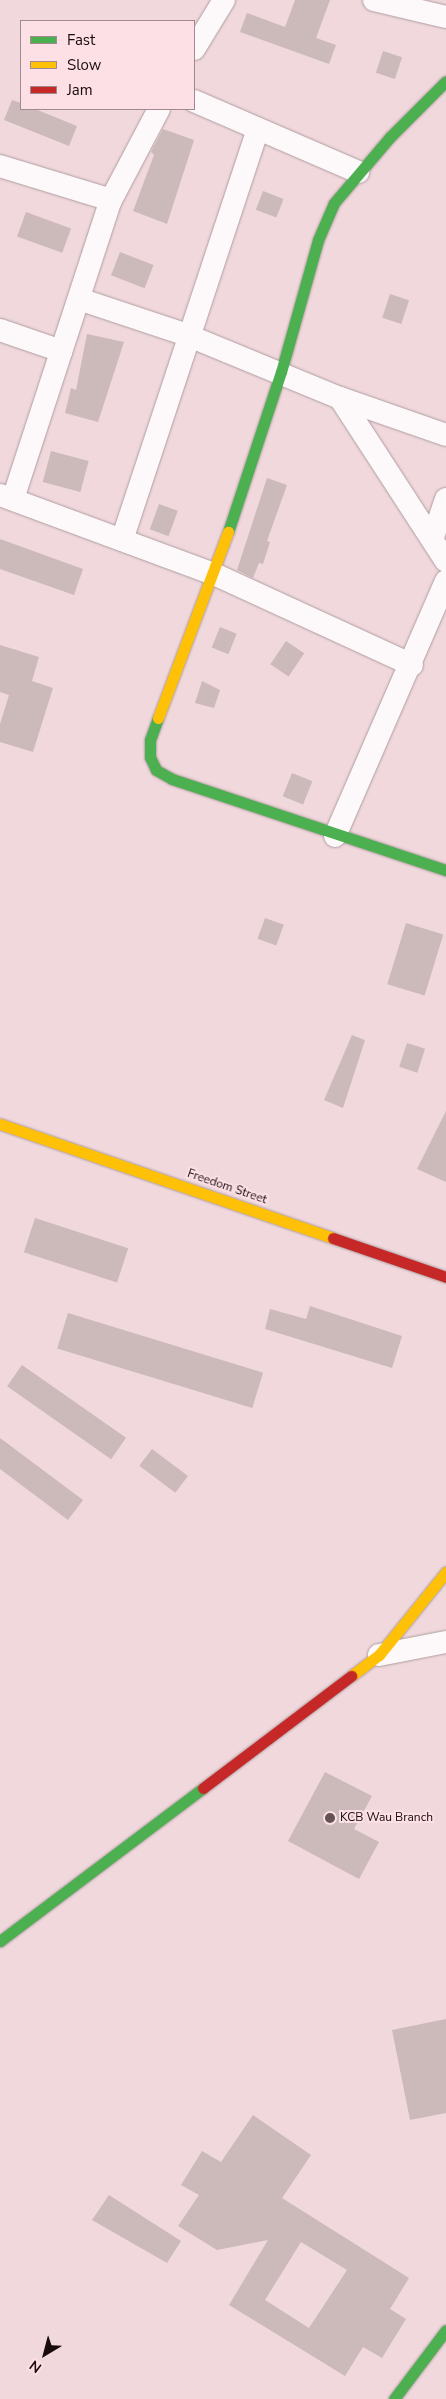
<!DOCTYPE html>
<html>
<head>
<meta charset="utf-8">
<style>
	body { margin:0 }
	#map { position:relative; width:446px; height:2399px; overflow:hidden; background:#f0d8dc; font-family:"Nunito Sans",sans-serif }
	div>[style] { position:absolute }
	.building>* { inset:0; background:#ccb9ba; transform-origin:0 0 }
	.roads { filter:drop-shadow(0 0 1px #af9da0) drop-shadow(0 0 1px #af9da0) }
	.street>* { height:22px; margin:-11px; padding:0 11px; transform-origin:11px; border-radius:11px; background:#fdf9fa }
	.fast>* { height:11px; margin:-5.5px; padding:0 5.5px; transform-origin:5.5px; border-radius:5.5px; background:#4caf50 }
	.slow>* { height:11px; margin:-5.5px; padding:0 5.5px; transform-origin:5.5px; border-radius:5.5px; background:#ffc107 }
	.jam>* { height:11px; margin:-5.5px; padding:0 5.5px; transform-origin:5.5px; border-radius:5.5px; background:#c62828 }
	.dots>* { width:14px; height:14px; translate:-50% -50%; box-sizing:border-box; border:2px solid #fce0e5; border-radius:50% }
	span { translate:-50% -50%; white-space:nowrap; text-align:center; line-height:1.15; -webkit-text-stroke:4px #fce0e5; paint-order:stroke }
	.street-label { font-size:12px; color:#180a0d }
	.poi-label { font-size:12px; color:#180a0d }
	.left { translate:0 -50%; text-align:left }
	.legend { position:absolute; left:20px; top:20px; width:175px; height:90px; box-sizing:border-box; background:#fce0e5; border:1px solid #a18a8f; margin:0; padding:6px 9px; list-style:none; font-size:15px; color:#180a0d }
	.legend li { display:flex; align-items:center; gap:10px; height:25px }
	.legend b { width:25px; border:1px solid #a18a8f }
	.north { position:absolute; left:20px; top:2329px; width:50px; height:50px; -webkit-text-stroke:4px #fce0e5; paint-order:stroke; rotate:217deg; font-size:14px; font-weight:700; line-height:20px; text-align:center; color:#180a0d }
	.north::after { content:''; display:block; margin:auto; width:18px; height:22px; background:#180a0d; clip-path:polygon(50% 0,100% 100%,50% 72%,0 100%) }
</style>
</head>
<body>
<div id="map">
	<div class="building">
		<div style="clip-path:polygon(295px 0,330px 0,316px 38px,336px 45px,329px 64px,240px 32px,247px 13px,285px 27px)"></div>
		<div style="left:383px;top:51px;width:20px;height:23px;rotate:18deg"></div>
		<div style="clip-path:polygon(12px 100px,21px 103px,21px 109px,35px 109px,77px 126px,69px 146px,4px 120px)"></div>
		<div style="clip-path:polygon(163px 129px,194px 140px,167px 224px,133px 211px,154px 155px,151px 152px)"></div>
		<div style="left:263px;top:191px;width:22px;height:20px;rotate:21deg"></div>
		<div style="left:26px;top:212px;width:48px;height:26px;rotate:20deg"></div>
		<div style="left:120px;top:252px;width:36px;height:25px;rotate:21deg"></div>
		<div style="left:390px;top:294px;width:20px;height:25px;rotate:18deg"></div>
		<div style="clip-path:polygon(87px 334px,124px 342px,98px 422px,65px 413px,71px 388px,76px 390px)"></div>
		<div style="left:51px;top:451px;width:39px;height:32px;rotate:15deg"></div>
		<div style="clip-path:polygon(267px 478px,287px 485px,267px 541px,270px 542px,263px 564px,259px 563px,253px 578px,237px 570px)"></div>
		<div style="left:159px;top:504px;width:20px;height:27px;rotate:20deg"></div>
		<div style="clip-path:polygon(0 539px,83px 569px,74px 595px,0 569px)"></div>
		<div style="left:220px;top:627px;width:18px;height:22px;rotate:22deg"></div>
		<div style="left:286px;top:641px;width:22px;height:28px;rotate:34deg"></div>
		<div style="clip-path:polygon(0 645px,39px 657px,32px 681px,53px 688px,33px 752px,0 742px,0 724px,9px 695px,0 692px)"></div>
		<div style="clip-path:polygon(202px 681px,220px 690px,214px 708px,195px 703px)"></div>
		<div style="left:292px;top:773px;width:22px;height:25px;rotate:22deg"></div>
		<div style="left:265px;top:918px;width:20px;height:22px;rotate:20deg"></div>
		<div style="left:406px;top:923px;width:39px;height:64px;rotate:17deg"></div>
		<div style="clip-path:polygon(352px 1035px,365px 1040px,343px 1108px,324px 1100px)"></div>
		<div style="left:407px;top:1043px;width:19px;height:25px;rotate:18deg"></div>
		<div style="clip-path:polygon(446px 1111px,446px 1182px,417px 1169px)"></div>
		<div style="left:35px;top:1218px;width:98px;height:36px;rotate:18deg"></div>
		<div style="clip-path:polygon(310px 1306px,402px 1336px,392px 1368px,265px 1329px,270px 1309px,306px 1319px)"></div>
		<div style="left:68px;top:1313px;width:204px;height:37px;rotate:17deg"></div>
		<div style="left:22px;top:1365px;width:127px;height:26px;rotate:35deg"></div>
		<div style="clip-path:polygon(0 1438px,83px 1500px,68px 1520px,0 1469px)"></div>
		<div style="left:152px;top:1449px;width:45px;height:21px;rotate:37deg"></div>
		<div style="clip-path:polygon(325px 1772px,372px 1796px,354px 1829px,379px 1842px,359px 1879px,288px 1841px)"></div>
		<div style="clip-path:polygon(446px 2019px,446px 2113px,410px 2120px,392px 2030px)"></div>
		<div style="clip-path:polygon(evenodd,253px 2115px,311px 2155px,282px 2198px,409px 2278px,390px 2309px,406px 2319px,382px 2358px,363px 2347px,345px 2376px,229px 2305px,268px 2240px,217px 2250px,178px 2226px,199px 2195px,181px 2185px,202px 2151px,221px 2162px,253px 2115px,301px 2242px,347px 2270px,309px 2328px,265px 2300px,301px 2242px)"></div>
		<div style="clip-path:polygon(109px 2195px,181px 2241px,167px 2263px,92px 2220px)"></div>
	</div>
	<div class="roads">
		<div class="street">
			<div style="left:374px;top:0;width:74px;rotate:13.3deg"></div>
			<div style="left:194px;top:49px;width:57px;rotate:-58.5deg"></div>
			<div style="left:194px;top:101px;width:179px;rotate:23.4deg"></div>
			<div style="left:0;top:166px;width:116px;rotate:17deg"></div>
			<div style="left:79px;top:299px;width:114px;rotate:18.4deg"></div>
			<div style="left:187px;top:335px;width:165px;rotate:22.4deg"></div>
			<div style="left:340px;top:398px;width:112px;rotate:19.2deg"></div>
			<div style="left:0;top:330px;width:65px;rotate:19deg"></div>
			<div style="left:340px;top:398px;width:194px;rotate:57deg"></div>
			<div style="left:0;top:495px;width:228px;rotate:20.3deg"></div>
			<div style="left:214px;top:574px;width:218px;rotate:24.7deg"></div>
			<div style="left:13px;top:499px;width:315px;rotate:-71.9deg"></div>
			<div style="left:111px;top:200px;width:103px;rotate:-62.2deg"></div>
			<div style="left:433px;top:537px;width:40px;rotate:-71.1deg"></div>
			<div style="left:122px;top:540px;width:433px;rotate:-71.7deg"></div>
			<div style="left:335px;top:836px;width:278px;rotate:-66.5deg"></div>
			<div style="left:379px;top:1655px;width:68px;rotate:-11deg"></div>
		</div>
		<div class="fast">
			<div style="left:228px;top:532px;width:169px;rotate:-71.7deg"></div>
			<div style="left:281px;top:372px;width:137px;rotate:-74.3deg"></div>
			<div style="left:318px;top:240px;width:40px;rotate:-66.6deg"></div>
			<div style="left:334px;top:203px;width:87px;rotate:-49.7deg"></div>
			<div style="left:390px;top:137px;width:79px;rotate:-45deg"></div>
			<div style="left:158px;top:718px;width:23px;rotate:110deg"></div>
			<div style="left:150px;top:740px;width:17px;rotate:90deg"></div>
			<div style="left:150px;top:757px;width:14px;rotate:65deg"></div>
			<div style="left:156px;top:770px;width:18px;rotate:29deg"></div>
			<div style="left:172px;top:779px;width:289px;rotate:18.4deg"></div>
			<div style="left:0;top:1941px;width:254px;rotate:-37deg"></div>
			<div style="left:394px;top:2399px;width:86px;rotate:-53deg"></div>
		</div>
		<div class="slow">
			<div style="left:158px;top:718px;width:199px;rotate:-69.4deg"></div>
			<div style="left:0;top:1124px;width:352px;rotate:18.9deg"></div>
			<div style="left:351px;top:1676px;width:35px;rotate:-37deg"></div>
			<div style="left:379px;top:1655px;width:107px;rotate:-51.1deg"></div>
		</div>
		<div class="jam">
			<div style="left:333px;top:1238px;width:120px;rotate:19deg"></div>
			<div style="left:203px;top:1788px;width:186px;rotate:-37.1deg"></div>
		</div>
	</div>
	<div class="dots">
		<div style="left:330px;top:1818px;background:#645255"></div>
	</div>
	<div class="street-label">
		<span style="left:227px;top:1187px;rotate:19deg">Freedom Street</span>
	</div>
	<div class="poi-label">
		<span class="left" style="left:340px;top:1818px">KCB Wau Branch</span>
	</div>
	<ul class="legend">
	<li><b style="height:6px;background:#4caf50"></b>Fast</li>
	<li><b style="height:6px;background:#ffc107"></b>Slow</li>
	<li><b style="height:6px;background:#c62828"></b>Jam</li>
	</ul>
	<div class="north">N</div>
</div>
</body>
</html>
